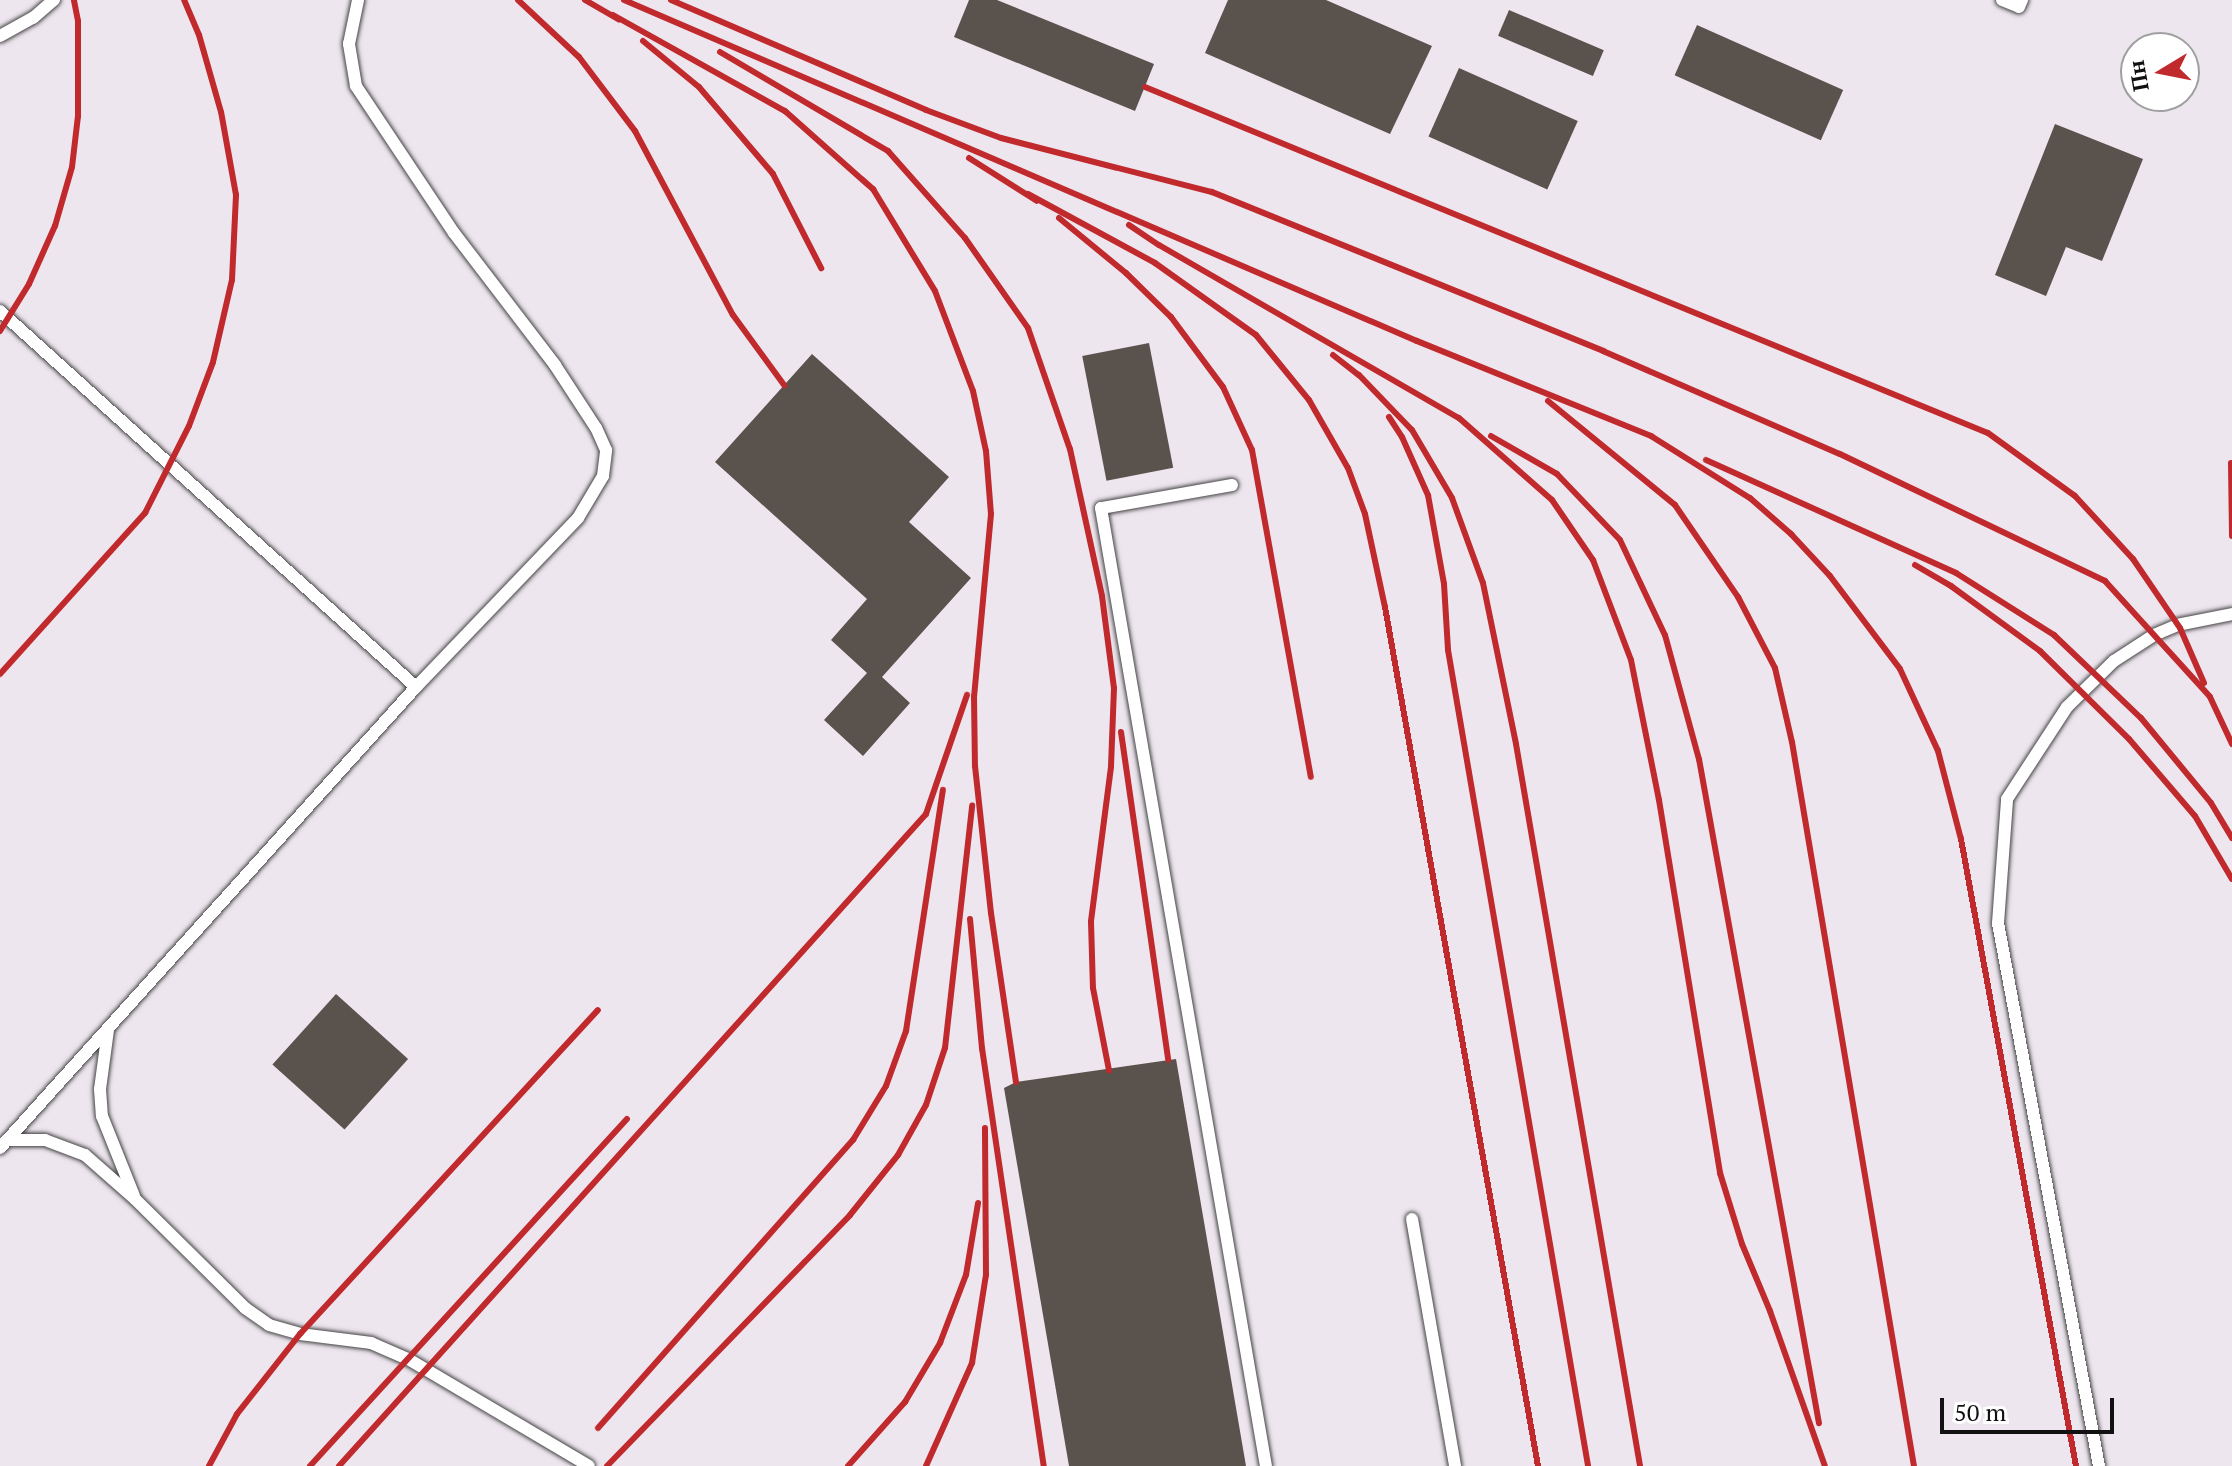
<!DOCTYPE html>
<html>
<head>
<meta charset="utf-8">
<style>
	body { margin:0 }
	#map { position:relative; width:2232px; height:1466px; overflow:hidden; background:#fffdf5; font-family:"PT Serif",serif }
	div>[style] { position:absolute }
	.industrial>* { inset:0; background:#eee6ef }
	.building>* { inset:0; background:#5a524d; transform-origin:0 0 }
	.roads { filter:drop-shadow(0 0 2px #444) drop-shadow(0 0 2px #444) }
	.service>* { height:12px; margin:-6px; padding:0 6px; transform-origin:6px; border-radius:6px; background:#fff }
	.rail>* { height:6px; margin:-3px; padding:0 3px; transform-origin:3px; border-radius:3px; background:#c02a2d }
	span { translate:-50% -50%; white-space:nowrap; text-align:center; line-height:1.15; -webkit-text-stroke:8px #fff; paint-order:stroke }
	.north { position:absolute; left:2120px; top:32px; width:80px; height:80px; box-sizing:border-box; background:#fff; border:2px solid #a0a0a0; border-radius:50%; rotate:260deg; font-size:22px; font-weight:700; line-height:32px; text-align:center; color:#111 }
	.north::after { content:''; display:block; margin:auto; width:28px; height:36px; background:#c02a2d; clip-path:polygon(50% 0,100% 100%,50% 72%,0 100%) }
	.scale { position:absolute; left:1940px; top:1398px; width:174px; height:36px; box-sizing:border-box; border:4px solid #111; border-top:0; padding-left:10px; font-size:24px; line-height:28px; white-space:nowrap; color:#111; -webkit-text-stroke:6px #fff; paint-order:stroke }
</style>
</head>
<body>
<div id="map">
	<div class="industrial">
		<div style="clip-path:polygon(evenodd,0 0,2232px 0,2232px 1466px,0 1466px,0 0,2136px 48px,2184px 48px,2184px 96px,2136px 96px,2136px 48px)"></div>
	</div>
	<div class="building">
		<div style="clip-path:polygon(969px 0,997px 0,1154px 64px,1135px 111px,954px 37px)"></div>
		<div style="clip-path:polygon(1228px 0,1326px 0,1432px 46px,1390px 134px,1205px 53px)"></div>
		<div style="left:1509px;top:10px;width:103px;height:28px;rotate:23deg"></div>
		<div style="left:1697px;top:25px;width:160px;height:55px;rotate:24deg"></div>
		<div style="left:1459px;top:68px;width:130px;height:75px;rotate:24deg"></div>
		<div style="clip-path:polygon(2055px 124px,2143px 159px,2102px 261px,2066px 247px,2046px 296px,1995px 275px)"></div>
		<div style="left:1149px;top:343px;width:127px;height:68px;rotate:79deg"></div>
		<div style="clip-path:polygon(812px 354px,949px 477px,909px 522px,971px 578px,882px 677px,910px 703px,863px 756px,824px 720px,867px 673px,831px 640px,867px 599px,715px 462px)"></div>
		<div style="left:336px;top:994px;width:97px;height:95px;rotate:42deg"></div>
		<div style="clip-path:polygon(1176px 1059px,1246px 1466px,1069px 1466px,1004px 1088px,1016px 1082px)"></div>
	</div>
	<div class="roads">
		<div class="service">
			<div style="left:2002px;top:0;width:18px;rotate:22deg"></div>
			<div style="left:2019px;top:7px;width:8px;rotate:-67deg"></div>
			<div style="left:0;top:36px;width:38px;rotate:-29deg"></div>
			<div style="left:33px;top:18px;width:28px;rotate:-41deg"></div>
			<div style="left:0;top:311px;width:561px;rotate:42.11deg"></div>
			<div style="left:1232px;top:485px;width:133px;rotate:170deg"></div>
			<div style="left:1101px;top:508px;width:972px;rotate:80.23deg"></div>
			<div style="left:108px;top:1030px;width:60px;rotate:97.7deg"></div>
			<div style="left:100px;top:1089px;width:27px;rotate:86deg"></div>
			<div style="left:102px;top:1116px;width:86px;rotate:68.2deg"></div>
			<div style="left:7px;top:1140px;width:38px"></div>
			<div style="left:45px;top:1140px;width:43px;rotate:20.6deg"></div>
			<div style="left:85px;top:1155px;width:67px;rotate:41.3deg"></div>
			<div style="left:135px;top:1199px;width:155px;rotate:44.7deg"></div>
			<div style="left:245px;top:1308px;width:29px;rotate:35deg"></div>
			<div style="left:269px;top:1325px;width:32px;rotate:16deg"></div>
			<div style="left:300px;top:1334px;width:72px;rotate:7.2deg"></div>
			<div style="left:371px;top:1343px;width:40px;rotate:23.4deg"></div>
			<div style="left:408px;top:1359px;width:210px;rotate:30.6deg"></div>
			<div style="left:0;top:1148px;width:621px;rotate:-47.94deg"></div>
			<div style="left:416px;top:687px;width:234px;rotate:-46.2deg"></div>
			<div style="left:578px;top:518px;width:49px;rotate:-59.2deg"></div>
			<div style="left:603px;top:476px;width:26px;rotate:-83deg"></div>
			<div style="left:606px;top:450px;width:24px;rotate:-114deg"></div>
			<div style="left:596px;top:428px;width:75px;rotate:-123.1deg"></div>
			<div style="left:555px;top:365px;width:166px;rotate:-127.4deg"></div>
			<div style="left:454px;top:233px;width:177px;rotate:-123.7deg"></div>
			<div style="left:356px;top:86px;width:43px;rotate:-99.5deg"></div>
			<div style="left:349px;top:44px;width:45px;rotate:-78.4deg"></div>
			<div style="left:1412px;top:1219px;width:251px;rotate:80.1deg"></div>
			<div style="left:2099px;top:1466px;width:552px;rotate:-100.54deg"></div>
			<div style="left:1998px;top:923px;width:124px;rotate:-85.8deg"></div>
			<div style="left:2007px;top:799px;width:110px;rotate:-56.9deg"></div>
			<div style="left:2067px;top:707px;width:66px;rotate:-44.4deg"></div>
			<div style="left:2114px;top:661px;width:48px;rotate:-33deg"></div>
			<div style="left:2154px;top:635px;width:25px;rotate:-23deg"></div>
			<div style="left:2177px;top:625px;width:56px;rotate:-11.3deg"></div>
		</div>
	</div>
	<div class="rail">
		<div style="left:518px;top:0;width:83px;rotate:43.1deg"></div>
		<div style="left:579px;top:57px;width:93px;rotate:52.9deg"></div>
		<div style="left:635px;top:131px;width:208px;rotate:62deg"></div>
		<div style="left:733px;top:315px;width:87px;rotate:53.9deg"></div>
		<div style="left:585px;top:0;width:39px;rotate:30deg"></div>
		<div style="left:624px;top:0;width:863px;rotate:23.27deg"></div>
		<div style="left:1417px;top:341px;width:253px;rotate:22.1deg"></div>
		<div style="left:1651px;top:436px;width:117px;rotate:32.1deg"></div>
		<div style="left:1750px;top:498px;width:55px;rotate:41.3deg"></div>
		<div style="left:1791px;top:534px;width:57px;rotate:47.1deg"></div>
		<div style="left:1830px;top:576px;width:116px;rotate:53deg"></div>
		<div style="left:1900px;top:669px;width:90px;rotate:65.1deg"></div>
		<div style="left:1938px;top:751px;width:91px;rotate:75.4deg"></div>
		<div style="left:1961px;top:839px;width:637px;rotate:79.61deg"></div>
		<div style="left:671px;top:0;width:278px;rotate:23.3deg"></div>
		<div style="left:926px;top:110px;width:80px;rotate:20.5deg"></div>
		<div style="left:1001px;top:138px;width:218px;rotate:14.4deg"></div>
		<div style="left:1212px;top:192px;width:422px;rotate:22.1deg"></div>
		<div style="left:1603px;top:351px;width:258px;rotate:23.5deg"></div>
		<div style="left:1840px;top:454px;width:294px;rotate:25.6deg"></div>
		<div style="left:2105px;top:581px;width:156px;rotate:47.8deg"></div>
		<div style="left:2210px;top:697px;width:52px;rotate:64.9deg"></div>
		<div style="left:613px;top:15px;width:197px;rotate:29.2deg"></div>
		<div style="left:785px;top:111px;width:118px;rotate:41.6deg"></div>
		<div style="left:873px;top:189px;width:119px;rotate:58.7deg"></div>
		<div style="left:935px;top:291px;width:107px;rotate:69.2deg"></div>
		<div style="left:973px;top:391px;width:61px;rotate:77.8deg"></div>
		<div style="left:986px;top:451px;width:63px;rotate:85.5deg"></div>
		<div style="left:991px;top:514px;width:184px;rotate:95.3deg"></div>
		<div style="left:974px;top:697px;width:69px;rotate:89.2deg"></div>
		<div style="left:975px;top:766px;width:148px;rotate:83.8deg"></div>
		<div style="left:991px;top:913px;width:171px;rotate:81.6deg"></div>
		<div style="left:643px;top:41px;width:72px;rotate:39.4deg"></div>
		<div style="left:699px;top:87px;width:114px;rotate:49.6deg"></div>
		<div style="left:773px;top:174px;width:106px;rotate:62.9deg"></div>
		<div style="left:720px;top:52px;width:195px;rotate:30.5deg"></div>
		<div style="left:888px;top:151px;width:116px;rotate:48.5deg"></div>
		<div style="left:965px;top:238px;width:110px;rotate:55deg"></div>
		<div style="left:1028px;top:328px;width:128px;rotate:70.9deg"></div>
		<div style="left:1070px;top:449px;width:150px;rotate:77.7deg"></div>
		<div style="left:1102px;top:596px;width:93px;rotate:82.6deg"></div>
		<div style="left:1114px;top:688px;width:79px;rotate:92.2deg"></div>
		<div style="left:1111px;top:767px;width:156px;rotate:97.4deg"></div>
		<div style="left:1091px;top:922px;width:66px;rotate:88.3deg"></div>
		<div style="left:1093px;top:988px;width:84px;rotate:79deg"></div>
		<div style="left:1145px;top:87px;width:911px;rotate:22.32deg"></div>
		<div style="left:1988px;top:433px;width:107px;rotate:35.9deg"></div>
		<div style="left:2075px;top:496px;width:86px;rotate:47.4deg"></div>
		<div style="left:2133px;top:559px;width:83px;rotate:55.7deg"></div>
		<div style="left:2180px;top:628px;width:60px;rotate:66.4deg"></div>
		<div style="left:969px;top:158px;width:80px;rotate:32.3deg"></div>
		<div style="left:1028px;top:194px;width:145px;rotate:28.5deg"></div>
		<div style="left:1155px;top:263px;width:124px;rotate:35.5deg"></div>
		<div style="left:1256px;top:335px;width:84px;rotate:50.8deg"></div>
		<div style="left:1309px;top:400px;width:78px;rotate:60.2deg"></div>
		<div style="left:1348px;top:468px;width:49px;rotate:69.7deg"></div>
		<div style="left:1365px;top:514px;width:95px;rotate:77.9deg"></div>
		<div style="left:1385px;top:607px;width:873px;rotate:79.9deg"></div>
		<div style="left:1059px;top:218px;width:87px;rotate:39.4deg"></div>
		<div style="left:1126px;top:273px;width:63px;rotate:44.4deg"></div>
		<div style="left:1171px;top:317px;width:87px;rotate:53.4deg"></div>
		<div style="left:1223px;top:387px;width:69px;rotate:65.3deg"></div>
		<div style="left:1252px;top:450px;width:332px;rotate:79.8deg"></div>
		<div style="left:1129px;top:225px;width:36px;rotate:34deg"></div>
		<div style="left:1159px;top:245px;width:346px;rotate:30deg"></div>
		<div style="left:1459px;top:418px;width:124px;rotate:41.4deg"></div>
		<div style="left:1552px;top:500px;width:73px;rotate:55.7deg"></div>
		<div style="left:1593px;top:560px;width:107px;rotate:69.2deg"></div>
		<div style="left:1631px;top:660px;width:143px;rotate:78.7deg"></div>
		<div style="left:1659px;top:800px;width:378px;rotate:80.7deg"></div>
		<div style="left:1720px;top:1173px;width:74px;rotate:72.8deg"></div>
		<div style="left:1742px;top:1244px;width:73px;rotate:67.3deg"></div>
		<div style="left:1770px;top:1311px;width:164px;rotate:70.5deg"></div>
		<div style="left:0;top:331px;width:55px;rotate:-58.3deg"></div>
		<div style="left:29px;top:284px;width:64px;rotate:-65.9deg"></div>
		<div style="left:55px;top:226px;width:61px;rotate:-73.9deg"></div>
		<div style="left:72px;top:167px;width:51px;rotate:-83.3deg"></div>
		<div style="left:78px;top:116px;width:95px;rotate:-90deg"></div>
		<div style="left:78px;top:21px;width:21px;rotate:-101deg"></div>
		<div style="left:1333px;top:355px;width:33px;rotate:38deg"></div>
		<div style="left:1359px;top:375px;width:76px;rotate:46.1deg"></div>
		<div style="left:1412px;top:430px;width:79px;rotate:59.5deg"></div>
		<div style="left:1452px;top:498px;width:90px;rotate:70deg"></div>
		<div style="left:1483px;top:583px;width:164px;rotate:78.4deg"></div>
		<div style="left:1516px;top:744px;width:733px;rotate:80.25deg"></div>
		<div style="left:1548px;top:401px;width:164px;rotate:39.3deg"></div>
		<div style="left:1675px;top:505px;width:112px;rotate:55.6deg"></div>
		<div style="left:1738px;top:597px;width:80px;rotate:62.5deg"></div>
		<div style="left:1775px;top:668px;width:76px;rotate:77.1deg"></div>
		<div style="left:1792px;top:742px;width:734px;rotate:80.44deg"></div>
		<div style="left:1389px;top:417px;width:24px;rotate:57deg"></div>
		<div style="left:1402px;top:437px;width:64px;rotate:65.9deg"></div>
		<div style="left:1428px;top:495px;width:90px;rotate:79.8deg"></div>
		<div style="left:1444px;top:584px;width:66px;rotate:86.5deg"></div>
		<div style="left:1448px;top:650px;width:828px;rotate:80.26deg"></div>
		<div style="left:1491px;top:436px;width:76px;rotate:29.9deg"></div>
		<div style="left:1557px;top:474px;width:91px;rotate:46.3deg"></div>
		<div style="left:1620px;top:540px;width:105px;rotate:64.7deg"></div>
		<div style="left:1665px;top:635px;width:129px;rotate:74.7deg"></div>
		<div style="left:1699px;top:759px;width:675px;rotate:79.76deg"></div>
		<div style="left:1706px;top:460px;width:274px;rotate:24.3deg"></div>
		<div style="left:1956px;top:573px;width:116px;rotate:32.3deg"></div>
		<div style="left:2054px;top:635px;width:120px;rotate:43.7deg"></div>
		<div style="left:2141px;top:718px;width:110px;rotate:50.5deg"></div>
		<div style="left:2211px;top:803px;width:41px;rotate:59deg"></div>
		<div style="left:2231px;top:463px;width:73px;rotate:89.2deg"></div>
		<div style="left:1915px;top:565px;width:42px;rotate:30.3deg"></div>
		<div style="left:1951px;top:586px;width:110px;rotate:36.1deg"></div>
		<div style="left:2040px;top:651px;width:125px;rotate:44.7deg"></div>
		<div style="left:2129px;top:739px;width:101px;rotate:49.4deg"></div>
		<div style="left:2195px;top:816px;width:73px;rotate:59.6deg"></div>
		<div style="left:0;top:674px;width:217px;rotate:-48deg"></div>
		<div style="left:145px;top:513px;width:97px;rotate:-63.2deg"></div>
		<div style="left:189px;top:426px;width:68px;rotate:-69.4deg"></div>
		<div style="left:213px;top:362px;width:84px;rotate:-77deg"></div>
		<div style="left:232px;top:280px;width:85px;rotate:-87.3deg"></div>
		<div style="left:236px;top:195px;width:84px;rotate:-100.2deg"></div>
		<div style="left:221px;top:112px;width:80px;rotate:-105.9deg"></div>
		<div style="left:199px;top:35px;width:38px;rotate:-113deg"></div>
		<div style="left:1121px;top:732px;width:331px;rotate:81.8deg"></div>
		<div style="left:970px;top:919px;width:130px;rotate:84.7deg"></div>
		<div style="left:982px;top:1048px;width:423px;rotate:81.6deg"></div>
		<div style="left:598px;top:1428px;width:385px;rotate:-48.5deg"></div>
		<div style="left:853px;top:1140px;width:63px;rotate:-58.6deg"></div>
		<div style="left:886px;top:1086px;width:59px;rotate:-70deg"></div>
		<div style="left:906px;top:1031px;width:244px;rotate:-81.3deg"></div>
		<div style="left:209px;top:1466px;width:59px;rotate:-61.7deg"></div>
		<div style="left:237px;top:1414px;width:102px;rotate:-51.8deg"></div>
		<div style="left:300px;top:1334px;width:440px;rotate:-47.4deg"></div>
		<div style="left:310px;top:1466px;width:470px;rotate:-47.6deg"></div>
		<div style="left:339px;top:1466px;width:877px;rotate:-48deg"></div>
		<div style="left:926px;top:814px;width:126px;rotate:-71deg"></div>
		<div style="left:607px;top:1466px;width:349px;rotate:-45.9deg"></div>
		<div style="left:850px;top:1215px;width:77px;rotate:-51.3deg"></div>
		<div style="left:898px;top:1155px;width:57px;rotate:-60.8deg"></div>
		<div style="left:926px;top:1105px;width:60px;rotate:-71.6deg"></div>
		<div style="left:945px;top:1048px;width:244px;rotate:-83.6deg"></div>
		<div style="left:848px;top:1466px;width:86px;rotate:-48.3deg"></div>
		<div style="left:905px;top:1402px;width:69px;rotate:-59.3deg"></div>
		<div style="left:940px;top:1343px;width:73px;rotate:-69.1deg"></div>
		<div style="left:966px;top:1275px;width:73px;rotate:-80.5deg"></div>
		<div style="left:926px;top:1466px;width:113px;rotate:-65.9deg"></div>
		<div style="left:972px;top:1363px;width:89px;rotate:-81deg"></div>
		<div style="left:986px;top:1275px;width:147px;rotate:-90.4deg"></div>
	</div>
	<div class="north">Пн</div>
	<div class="scale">50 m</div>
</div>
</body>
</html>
